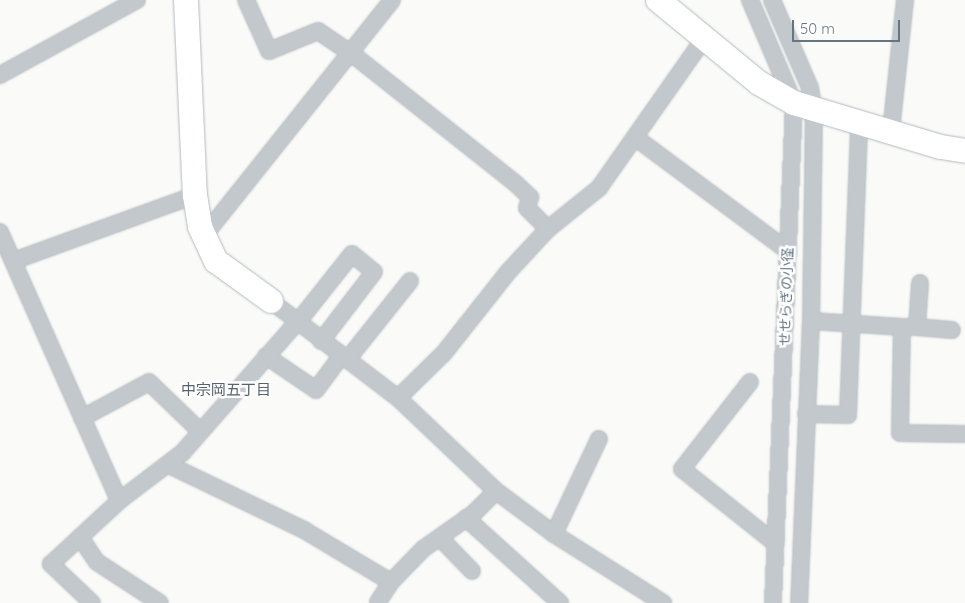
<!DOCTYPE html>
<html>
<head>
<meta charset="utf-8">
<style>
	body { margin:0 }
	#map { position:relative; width:965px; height:603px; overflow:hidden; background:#fafaf8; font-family:Quicksand,"Noto Sans JP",sans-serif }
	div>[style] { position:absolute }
	.roads { filter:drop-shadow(0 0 1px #b3babf) drop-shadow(0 0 1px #b3babf) }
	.street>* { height:16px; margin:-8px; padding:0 8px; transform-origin:8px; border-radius:8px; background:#c3c8cc }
	.secondary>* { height:24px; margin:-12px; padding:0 12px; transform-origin:12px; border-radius:12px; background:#fff }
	span { translate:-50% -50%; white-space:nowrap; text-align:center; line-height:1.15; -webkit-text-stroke:5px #fff; paint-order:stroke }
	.street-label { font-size:14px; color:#657683 }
	.neighbourhood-label { font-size:15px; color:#57646e }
	.scale { position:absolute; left:792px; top:20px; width:108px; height:22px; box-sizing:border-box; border:2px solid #657683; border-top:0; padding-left:6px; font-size:15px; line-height:18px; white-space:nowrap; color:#657683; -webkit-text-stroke:4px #fff; paint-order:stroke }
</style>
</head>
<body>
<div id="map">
	<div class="roads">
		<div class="street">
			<div style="left:246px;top:0;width:56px;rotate:65.7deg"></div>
			<div style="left:269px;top:51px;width:53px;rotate:-22.2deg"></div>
			<div style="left:318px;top:31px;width:40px;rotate:34deg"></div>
			<div style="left:351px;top:53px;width:209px;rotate:38.4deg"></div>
			<div style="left:515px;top:183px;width:21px;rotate:43deg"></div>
			<div style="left:530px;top:197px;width:11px;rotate:105deg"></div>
			<div style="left:527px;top:208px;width:30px;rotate:45deg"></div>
			<div style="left:750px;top:0;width:112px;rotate:66.9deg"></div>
			<div style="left:794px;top:103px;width:500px;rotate:92.41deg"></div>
			<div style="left:772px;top:0;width:96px;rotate:66.6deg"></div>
			<div style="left:810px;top:88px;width:22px;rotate:80deg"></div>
			<div style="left:814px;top:110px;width:211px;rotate:90.8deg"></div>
			<div style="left:811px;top:321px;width:282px;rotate:92.4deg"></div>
			<div style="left:0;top:75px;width:156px;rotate:-28.7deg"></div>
			<div style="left:891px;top:131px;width:132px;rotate:-83.9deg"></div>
			<div style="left:636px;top:138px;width:189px;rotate:36.6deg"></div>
			<div style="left:0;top:232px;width:294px;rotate:66.1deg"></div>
			<div style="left:203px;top:237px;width:303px;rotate:-51.4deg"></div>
			<div style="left:13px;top:261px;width:194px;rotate:-19.9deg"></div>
			<div style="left:271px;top:301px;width:160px;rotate:37.4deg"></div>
			<div style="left:398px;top:398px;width:135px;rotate:43.5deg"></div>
			<div style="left:496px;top:491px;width:72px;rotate:36.6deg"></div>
			<div style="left:554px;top:534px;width:129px;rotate:32.3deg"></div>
			<div style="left:811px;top:321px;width:91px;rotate:3.8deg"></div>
			<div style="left:902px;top:327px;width:106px;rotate:91.1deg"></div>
			<div style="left:900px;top:433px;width:65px;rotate:0.9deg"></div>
			<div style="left:902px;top:327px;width:15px"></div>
			<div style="left:917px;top:327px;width:44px;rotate:-86.1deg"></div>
			<div style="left:917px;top:327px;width:35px;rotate:5deg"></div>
			<div style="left:266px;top:356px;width:60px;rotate:34.2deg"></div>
			<div style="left:316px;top:390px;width:42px;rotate:-53.7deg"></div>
			<div style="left:347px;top:360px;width:101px;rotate:-51.4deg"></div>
			<div style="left:750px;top:382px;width:110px;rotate:128deg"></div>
			<div style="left:682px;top:469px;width:120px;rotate:38.6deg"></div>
			<div style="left:398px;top:398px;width:64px;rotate:-44.4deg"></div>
			<div style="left:444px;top:353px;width:103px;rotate:-51.7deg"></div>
			<div style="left:508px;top:272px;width:59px;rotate:-47.1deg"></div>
			<div style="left:548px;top:229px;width:65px;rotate:-38.8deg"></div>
			<div style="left:599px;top:188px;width:184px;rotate:-54.9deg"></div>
			<div style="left:806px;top:414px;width:42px;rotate:1.4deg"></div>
			<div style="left:848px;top:415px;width:292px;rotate:-87.8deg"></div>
			<div style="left:82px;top:418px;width:76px;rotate:-28.2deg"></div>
			<div style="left:149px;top:382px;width:71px;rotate:43.9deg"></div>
			<div style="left:169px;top:465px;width:150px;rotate:25.7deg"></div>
			<div style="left:304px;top:530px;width:101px;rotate:30.9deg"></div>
			<div style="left:391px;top:582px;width:46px;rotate:-45.9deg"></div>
			<div style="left:423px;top:549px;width:62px;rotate:-35.2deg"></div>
			<div style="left:474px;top:513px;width:31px;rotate:-45deg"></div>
			<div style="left:466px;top:518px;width:127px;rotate:42.1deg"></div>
			<div style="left:554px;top:534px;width:105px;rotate:-64.7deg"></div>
			<div style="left:80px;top:537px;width:30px;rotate:56deg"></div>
			<div style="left:97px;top:562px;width:75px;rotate:33.1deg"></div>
			<div style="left:440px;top:538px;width:46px;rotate:45.9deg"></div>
			<div style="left:378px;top:602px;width:24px;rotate:-57deg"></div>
			<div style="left:92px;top:603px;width:57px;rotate:-136.4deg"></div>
			<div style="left:51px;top:564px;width:93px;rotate:-42.8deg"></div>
			<div style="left:119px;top:501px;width:81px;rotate:-37.4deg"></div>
			<div style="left:183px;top:452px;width:185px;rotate:-48.7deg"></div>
			<div style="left:305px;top:313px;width:75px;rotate:-51.5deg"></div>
			<div style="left:352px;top:254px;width:28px;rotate:39deg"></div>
			<div style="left:374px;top:272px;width:87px;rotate:127.5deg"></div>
		</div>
		<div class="secondary">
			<div style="left:186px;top:0;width:195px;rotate:87.4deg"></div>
			<div style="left:195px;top:195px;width:32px;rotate:81deg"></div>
			<div style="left:200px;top:227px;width:38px;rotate:65deg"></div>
			<div style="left:216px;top:261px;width:68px;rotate:36deg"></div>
			<div style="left:658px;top:0;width:131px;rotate:39.4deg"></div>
			<div style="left:759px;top:83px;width:40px;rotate:29.7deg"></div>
			<div style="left:794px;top:103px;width:153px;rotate:16.7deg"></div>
			<div style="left:941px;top:147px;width:24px;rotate:9deg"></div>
		</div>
	</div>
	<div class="street-label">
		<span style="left:786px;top:297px;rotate:-88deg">せせらぎの小径</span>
	</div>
	<div class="neighbourhood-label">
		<span style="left:226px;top:390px">中宗岡五丁目</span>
	</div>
	<div class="scale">50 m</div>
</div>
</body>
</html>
